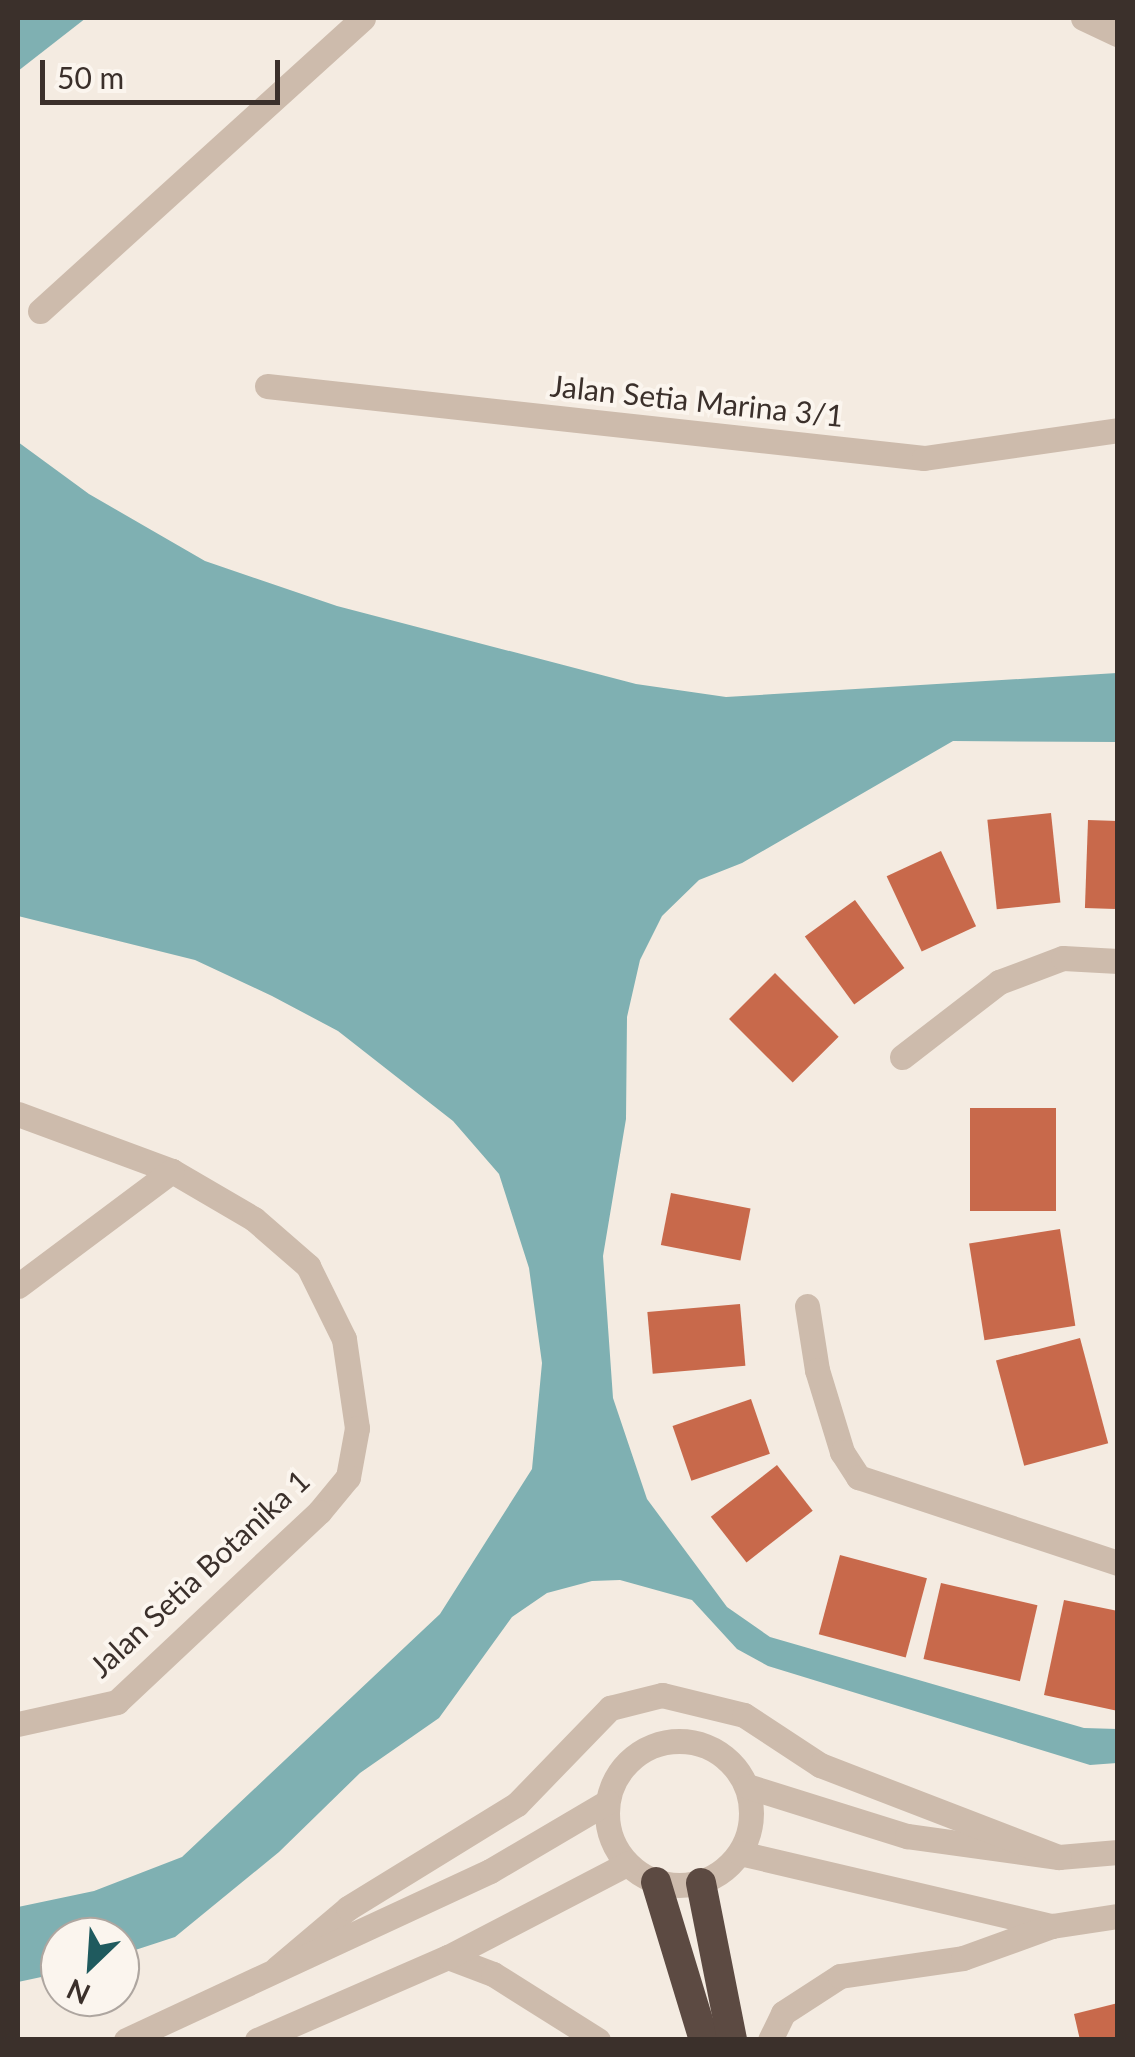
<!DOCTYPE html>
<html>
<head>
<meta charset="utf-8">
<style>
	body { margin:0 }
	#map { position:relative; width:1135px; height:2057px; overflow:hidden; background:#f4ebe1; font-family:Lato,sans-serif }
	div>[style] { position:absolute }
	.water>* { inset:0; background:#7fb0b2 }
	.building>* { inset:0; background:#c8694b; transform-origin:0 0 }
	.minor>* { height:25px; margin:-12.5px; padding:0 12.5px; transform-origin:12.5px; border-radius:12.5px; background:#cdbbac }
	.minor>.ring { margin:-12.5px; padding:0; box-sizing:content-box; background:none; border:25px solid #cdbbac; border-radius:50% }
	.highway>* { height:30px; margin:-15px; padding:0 15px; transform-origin:15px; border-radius:15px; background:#5c4a42 }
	span { translate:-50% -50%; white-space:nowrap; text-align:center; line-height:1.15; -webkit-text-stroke:8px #fbf5ee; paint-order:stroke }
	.street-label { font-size:30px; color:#3b302b }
	.frame { position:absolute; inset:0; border:20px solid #3b302b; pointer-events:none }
	.north { position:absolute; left:40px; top:1917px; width:100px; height:100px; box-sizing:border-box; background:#fbf5ee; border:2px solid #aea6a0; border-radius:50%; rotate:205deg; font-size:28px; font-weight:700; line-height:40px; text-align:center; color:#3b302b }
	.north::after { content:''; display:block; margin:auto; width:35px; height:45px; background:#1f5a5e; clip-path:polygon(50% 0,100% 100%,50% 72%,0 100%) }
	.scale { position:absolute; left:40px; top:60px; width:240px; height:45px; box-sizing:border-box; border:5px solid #3b302b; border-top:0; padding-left:12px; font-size:30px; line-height:35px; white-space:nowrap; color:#3b302b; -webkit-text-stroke:8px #fbf5ee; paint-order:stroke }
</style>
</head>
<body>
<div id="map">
	<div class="water">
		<div style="clip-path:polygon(18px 18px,86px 18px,18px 71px)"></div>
		<div style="clip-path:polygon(18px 442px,89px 494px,205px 561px,337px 606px,636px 684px,726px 697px,1117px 673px,1117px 742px,953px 741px,742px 863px,699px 880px,662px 916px,640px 960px,627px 1017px,626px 1119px,603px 1256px,613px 1398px,647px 1499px,727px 1607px,770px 1637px,1084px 1728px,1117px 1729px,1117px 1763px,1090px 1765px,768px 1666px,737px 1649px,692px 1600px,620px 1580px,592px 1581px,547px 1593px,512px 1617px,439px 1718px,360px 1773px,279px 1852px,175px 1937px,120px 1955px,120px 1937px,60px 1937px,60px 1973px,18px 1982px,18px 1907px,94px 1891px,182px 1857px,440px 1614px,532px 1469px,542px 1363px,529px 1268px,499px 1174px,453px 1121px,338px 1031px,272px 996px,195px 960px,18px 916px)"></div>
	</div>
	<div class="building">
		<div style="left:1051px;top:813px;width:90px;height:64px;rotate:84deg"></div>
		<div style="left:1088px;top:820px;width:30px;height:88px;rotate:2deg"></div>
		<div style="left:941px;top:851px;width:83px;height:60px;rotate:65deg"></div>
		<div style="left:855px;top:900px;width:84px;height:62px;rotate:54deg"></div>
		<div style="left:775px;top:973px;width:90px;height:65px;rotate:45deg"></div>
		<div style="left:970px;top:1108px;width:86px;height:103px"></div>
		<div style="left:671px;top:1193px;width:81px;height:53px;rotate:11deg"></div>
		<div style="left:1060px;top:1229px;width:98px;height:92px;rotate:81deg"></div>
		<div style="left:740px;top:1304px;width:62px;height:93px;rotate:85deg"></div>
		<div style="left:1080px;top:1338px;width:109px;height:87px;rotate:75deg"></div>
		<div style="left:751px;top:1399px;width:58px;height:83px;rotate:71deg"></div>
		<div style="left:777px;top:1465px;width:58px;height:84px;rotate:52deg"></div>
		<div style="left:840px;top:1555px;width:90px;height:82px;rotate:15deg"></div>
		<div style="left:941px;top:1583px;width:99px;height:78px;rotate:13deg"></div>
		<div style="clip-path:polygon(1064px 1600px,1118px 1611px,1118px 1711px,1044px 1695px)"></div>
		<div style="clip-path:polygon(1118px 2003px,1118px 2040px,1080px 2040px,1074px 2014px)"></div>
	</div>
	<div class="minor">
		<div style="left:1083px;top:18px;width:38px;rotate:25deg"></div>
		<div style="left:40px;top:311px;width:436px;rotate:-42.2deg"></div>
		<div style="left:267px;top:386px;width:661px;rotate:6.25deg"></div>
		<div style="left:924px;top:458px;width:196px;rotate:-8.2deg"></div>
		<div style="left:902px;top:1057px;width:123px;rotate:-37.7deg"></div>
		<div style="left:999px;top:982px;width:68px;rotate:-20.6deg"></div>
		<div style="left:1063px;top:958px;width:55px;rotate:3.1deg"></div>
		<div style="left:18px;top:1114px;width:164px;rotate:20.3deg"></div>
		<div style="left:172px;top:1171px;width:95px;rotate:30.3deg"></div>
		<div style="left:254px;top:1219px;width:72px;rotate:41deg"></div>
		<div style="left:308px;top:1266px;width:81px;rotate:63.7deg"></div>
		<div style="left:344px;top:1339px;width:90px;rotate:81.7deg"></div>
		<div style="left:357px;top:1428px;width:50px;rotate:100.4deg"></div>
		<div style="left:348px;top:1477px;width:45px;rotate:129.6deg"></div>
		<div style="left:319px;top:1512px;width:277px;rotate:136.8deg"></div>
		<div style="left:117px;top:1702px;width:101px;rotate:167.5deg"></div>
		<div style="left:18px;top:1286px;width:192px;rotate:-36.8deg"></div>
		<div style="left:807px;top:1306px;width:65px;rotate:81.1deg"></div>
		<div style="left:817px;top:1370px;width:86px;rotate:73deg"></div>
		<div style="left:842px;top:1452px;width:30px;rotate:57deg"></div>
		<div style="left:858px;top:1477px;width:274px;rotate:18.3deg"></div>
		<div class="ring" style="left:607px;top:1741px;width:119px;height:119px"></div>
		<div style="left:747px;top:1786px;width:168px;rotate:17.4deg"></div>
		<div style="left:907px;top:1836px;width:153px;rotate:7.9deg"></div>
		<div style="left:1059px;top:1857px;width:59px;rotate:-4.8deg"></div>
		<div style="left:740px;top:1853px;width:320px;rotate:13.2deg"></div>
		<div style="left:448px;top:1957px;width:48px;rotate:20.7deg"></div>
		<div style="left:493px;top:1974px;width:124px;rotate:32.2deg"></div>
		<div style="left:277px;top:1968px;width:93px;rotate:-40.2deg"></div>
		<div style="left:348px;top:1908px;width:198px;rotate:-31.6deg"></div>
		<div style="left:517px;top:1804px;width:134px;rotate:-45.9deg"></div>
		<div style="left:610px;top:1708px;width:54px;rotate:-14deg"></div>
		<div style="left:662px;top:1695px;width:84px;rotate:13.7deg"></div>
		<div style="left:744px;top:1715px;width:91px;rotate:33.3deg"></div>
		<div style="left:820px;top:1765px;width:256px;rotate:21.1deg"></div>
		<div style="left:126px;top:2040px;width:401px;rotate:-24.9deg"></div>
		<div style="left:490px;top:1871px;width:136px;rotate:-30.5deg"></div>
		<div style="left:257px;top:2040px;width:208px;rotate:-23.5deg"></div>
		<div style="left:448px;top:1957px;width:202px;rotate:-27.5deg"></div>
		<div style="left:770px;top:2040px;width:30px;rotate:-64deg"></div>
		<div style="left:783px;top:2013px;width:68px;rotate:-33deg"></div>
		<div style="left:840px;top:1976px;width:124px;rotate:-8.3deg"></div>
		<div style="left:963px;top:1958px;width:95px;rotate:-19.8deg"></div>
		<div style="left:1052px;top:1926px;width:67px;rotate:-8.6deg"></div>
	</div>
	<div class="highway">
		<div style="left:656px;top:1882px;width:165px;rotate:73.1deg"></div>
		<div style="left:701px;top:1883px;width:160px;rotate:78.8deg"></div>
	</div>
	<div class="street-label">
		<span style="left:697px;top:400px;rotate:6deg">Jalan Setia Marina 3/1</span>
		<span style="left:199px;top:1573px;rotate:-43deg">Jalan Setia Botanika 1</span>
	</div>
	<div class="frame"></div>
	<div class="north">N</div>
	<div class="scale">50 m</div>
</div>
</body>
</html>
